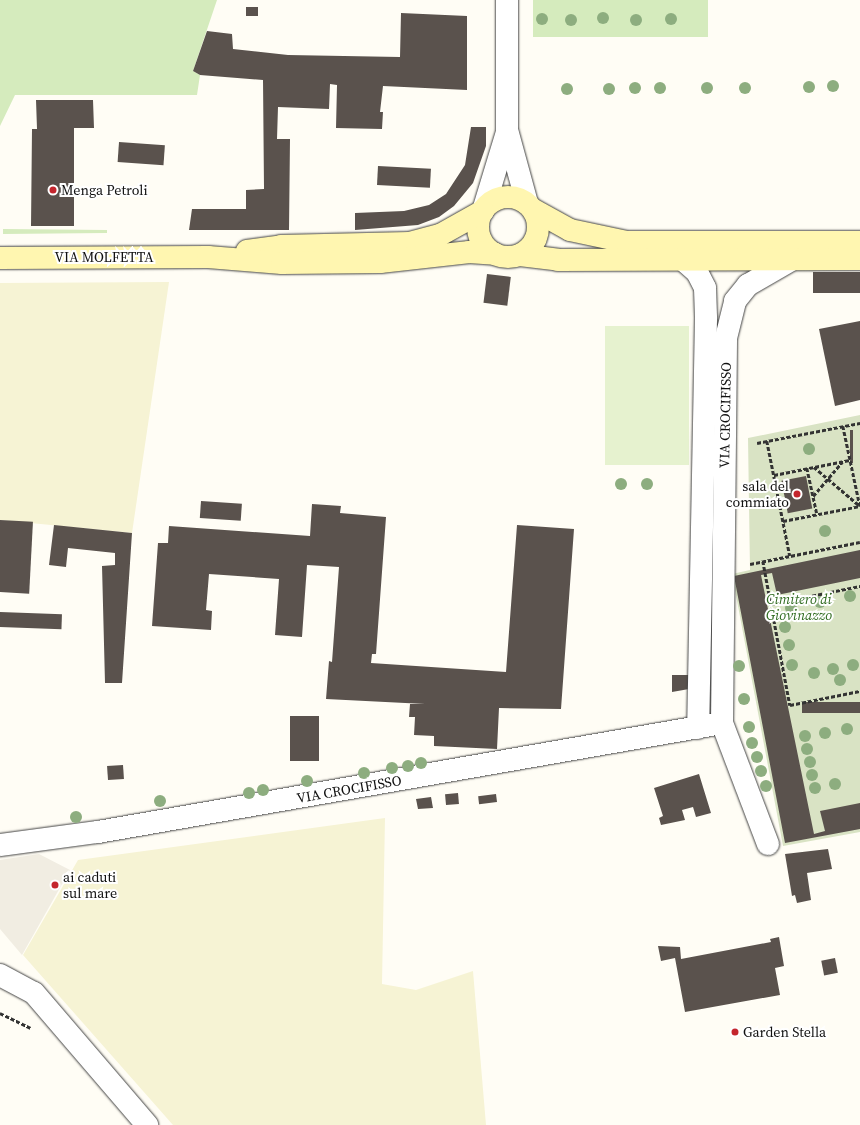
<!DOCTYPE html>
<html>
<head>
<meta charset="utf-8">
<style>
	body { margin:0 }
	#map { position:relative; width:860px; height:1125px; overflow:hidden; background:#fffdf5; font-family:"Source Serif 4",serif }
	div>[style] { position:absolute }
	.farmland>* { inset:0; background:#f6f3d4 }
	.green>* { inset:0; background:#d5ebbd; transform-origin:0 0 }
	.cemetery>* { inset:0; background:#d9e3c4 }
	.pitch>* { inset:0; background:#e6f2cf; transform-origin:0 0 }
	.plaza>* { inset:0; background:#f1ede2 }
	.building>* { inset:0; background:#5a524d; transform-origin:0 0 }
	.path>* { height:2.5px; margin-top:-1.25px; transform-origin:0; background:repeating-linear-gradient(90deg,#333 0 4px,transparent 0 6px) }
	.roads { filter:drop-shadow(0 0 1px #444) drop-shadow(0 0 1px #444) }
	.minor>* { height:22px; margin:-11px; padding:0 11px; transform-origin:11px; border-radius:11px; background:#fff }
	.secondary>* { height:22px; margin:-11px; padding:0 11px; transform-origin:11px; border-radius:11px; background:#fff6b0 }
	.secondary>.ring { margin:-11px; padding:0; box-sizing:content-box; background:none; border:22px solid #fff6b0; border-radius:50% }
	.trees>* { width:12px; height:12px; margin:-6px; border-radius:50%; background:#8dad7f }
	.dots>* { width:11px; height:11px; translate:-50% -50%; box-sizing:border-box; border:2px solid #fff; border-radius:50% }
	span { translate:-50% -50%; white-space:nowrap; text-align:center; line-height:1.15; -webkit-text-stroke:4px #fff; paint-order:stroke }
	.poi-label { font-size:14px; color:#111 }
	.left { translate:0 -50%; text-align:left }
	.right { translate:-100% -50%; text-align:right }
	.street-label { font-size:14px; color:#111 }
	.park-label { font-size:14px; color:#2f6b1f; font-style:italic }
</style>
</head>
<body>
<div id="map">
	<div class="farmland">
		<div style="clip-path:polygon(169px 282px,132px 533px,0 520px,0 283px)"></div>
		<div style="clip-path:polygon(385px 818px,382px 984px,416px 990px,473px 971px,486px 1125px,173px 1125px,23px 955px,78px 860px)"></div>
	</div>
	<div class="green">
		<div style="clip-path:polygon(0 0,217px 0,193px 71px,200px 75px,197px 95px,15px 95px,0 126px)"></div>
		<div style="left:533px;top:0;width:175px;height:37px"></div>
		<div style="clip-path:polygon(3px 229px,107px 230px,107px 233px,3px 234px)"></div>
	</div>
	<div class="cemetery">
		<div style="clip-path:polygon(860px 415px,860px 832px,783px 846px,732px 574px,750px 570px,748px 438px)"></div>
	</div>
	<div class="pitch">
		<div style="left:605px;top:326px;width:84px;height:139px"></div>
	</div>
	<div class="plaza">
		<div style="clip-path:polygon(39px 854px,70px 870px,22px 955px,0 929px,0 860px)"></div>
	</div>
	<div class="building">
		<div style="left:246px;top:7px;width:12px;height:9px"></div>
		<div style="clip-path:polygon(401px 13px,467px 16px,467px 90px,383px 86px,380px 112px,383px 112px,382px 129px,336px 128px,337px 85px,330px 84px,329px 109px,278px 107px,277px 139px,290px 139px,289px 230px,189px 230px,192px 209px,246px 209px,246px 190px,264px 189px,263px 80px,200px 75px,193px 71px,207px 31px,232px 34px,233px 49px,288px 55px,400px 57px)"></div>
		<div style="clip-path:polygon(36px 100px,93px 100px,94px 128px,74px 128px,74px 226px,31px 226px,32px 129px,37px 129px)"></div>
		<div style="clip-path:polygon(471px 127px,486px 127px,486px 146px,473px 183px,454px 206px,439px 217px,418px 225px,355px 230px,355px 213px,404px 211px,429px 205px,446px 194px,465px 165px)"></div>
		<div style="left:119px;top:142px;width:46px;height:20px;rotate:4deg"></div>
		<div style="left:378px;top:166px;width:53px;height:19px;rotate:3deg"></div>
		<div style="left:813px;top:272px;width:47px;height:21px"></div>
		<div style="left:487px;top:274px;width:24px;height:29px;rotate:7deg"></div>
		<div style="clip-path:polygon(860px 321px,860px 400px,835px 406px,819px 329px)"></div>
		<div style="left:850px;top:430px;width:3px;height:33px"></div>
		<div style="left:806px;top:476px;width:33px;height:25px;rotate:79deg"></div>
		<div style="left:201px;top:501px;width:41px;height:17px;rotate:4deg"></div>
		<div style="clip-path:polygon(312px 504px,341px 506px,340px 513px,386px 517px,376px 654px,372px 654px,371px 663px,506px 672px,517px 525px,574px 529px,561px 709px,499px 708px,497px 749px,434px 746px,434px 736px,414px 735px,415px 717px,409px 717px,410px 704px,425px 704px,326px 699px,329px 661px,332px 662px,339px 567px,307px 565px,302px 637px,275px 635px,279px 579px,209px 574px,206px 610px,212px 611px,211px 630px,152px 626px,158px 543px,168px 543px,169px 526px,310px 536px)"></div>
		<div style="left:0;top:520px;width:33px;height:72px;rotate:3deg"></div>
		<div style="clip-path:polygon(54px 525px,132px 533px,122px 683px,105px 683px,102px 566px,115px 565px,115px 553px,68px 548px,66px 567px,49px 565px)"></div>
		<div style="clip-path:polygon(860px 550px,860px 578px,777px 595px,772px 573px,761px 575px,814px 834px,825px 831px,820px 811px,860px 803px,860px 829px,785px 843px,734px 576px)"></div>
		<div style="left:0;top:612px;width:62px;height:15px;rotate:2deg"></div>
		<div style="clip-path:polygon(672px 675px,689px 675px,689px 689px,672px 692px)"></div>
		<div style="left:860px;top:702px;width:11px;height:58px;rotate:90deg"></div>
		<div style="left:290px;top:716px;width:29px;height:45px"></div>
		<div style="left:123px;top:765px;width:14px;height:16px;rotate:86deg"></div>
		<div style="clip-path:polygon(699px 774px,711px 813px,696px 817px,693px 807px,682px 810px,685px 820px,661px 825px,659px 818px,663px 816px,654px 788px)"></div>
		<div style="left:458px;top:793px;width:11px;height:13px;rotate:85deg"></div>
		<div style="left:496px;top:794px;width:8px;height:18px;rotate:83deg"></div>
		<div style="clip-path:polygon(431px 797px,433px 808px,418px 809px,416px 799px)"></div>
		<div style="clip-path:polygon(828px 849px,832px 869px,807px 873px,811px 900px,797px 903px,795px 895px,792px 896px,785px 854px)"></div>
		<div style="clip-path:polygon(779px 937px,784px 966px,775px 968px,780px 995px,685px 1012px,675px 958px,661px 961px,658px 946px,680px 947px,681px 959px,771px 942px,770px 939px)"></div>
		<div style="left:835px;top:958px;width:15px;height:14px;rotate:79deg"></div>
	</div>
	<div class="path">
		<div style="left:843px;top:426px;width:82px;rotate:78deg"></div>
		<div style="left:767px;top:441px;width:117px;rotate:78.7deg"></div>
		<div style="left:757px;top:443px;width:105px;rotate:-11deg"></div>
		<div style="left:814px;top:467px;width:60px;rotate:40.3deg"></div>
		<div style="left:807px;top:468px;width:47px;rotate:77.7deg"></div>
		<div style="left:774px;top:475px;width:77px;rotate:-11.2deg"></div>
		<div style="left:813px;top:496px;width:45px;rotate:-49.5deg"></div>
		<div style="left:783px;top:521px;width:78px;rotate:-11deg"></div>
		<div style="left:763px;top:561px;width:147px;rotate:79.4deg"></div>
		<div style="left:790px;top:705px;width:71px;rotate:-11.3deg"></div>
		<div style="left:750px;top:564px;width:112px;rotate:-11.3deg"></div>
		<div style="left:771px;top:604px;width:91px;rotate:-11.4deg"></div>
		<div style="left:0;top:1013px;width:34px;rotate:26deg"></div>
	</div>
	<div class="roads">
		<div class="minor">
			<div style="left:507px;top:0;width:130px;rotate:90deg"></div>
			<div style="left:507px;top:130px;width:76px;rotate:74.7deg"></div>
			<div style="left:483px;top:211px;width:83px;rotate:-73.1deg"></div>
			<div style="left:682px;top:259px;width:20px;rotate:41deg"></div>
			<div style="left:697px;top:272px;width:18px;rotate:63deg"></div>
			<div style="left:705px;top:288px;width:31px;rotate:88deg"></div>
			<div style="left:706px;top:319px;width:409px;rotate:91.1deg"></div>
			<div style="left:768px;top:844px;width:129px;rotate:-110.8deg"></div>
			<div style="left:722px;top:723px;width:385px;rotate:-89.4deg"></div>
			<div style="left:726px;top:338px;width:38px;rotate:-76deg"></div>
			<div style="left:735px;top:301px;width:21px;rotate:-51deg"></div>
			<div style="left:748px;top:285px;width:52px;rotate:-30deg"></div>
			<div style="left:0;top:845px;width:99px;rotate:-7.6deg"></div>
			<div style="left:98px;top:832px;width:633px;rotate:-9.91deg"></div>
			<div style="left:0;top:975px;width:38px;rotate:28deg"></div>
			<div style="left:34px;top:993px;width:174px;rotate:49.4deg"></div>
		</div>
		<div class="secondary">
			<div class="ring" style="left:478px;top:197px;width:38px;height:38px"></div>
			<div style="left:534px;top:210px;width:41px;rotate:29.1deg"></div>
			<div style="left:570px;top:230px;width:58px;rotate:11.9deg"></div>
			<div style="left:627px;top:242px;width:233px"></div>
			<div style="left:247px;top:251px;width:34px;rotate:-8deg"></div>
			<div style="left:281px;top:246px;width:129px;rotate:-1.3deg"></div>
			<div style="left:410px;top:243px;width:31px;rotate:-15deg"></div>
			<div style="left:440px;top:235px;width:49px;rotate:-29.2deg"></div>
			<div style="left:520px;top:255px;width:38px;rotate:7deg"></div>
			<div style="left:558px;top:260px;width:302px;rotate:-0.2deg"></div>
			<div style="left:0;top:258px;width:208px;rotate:-0.3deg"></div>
			<div style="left:208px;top:257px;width:74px;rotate:4.6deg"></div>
			<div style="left:282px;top:263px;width:98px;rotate:-0.6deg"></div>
			<div style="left:380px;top:262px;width:90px;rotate:-6.4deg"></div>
			<div style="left:469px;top:252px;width:26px;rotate:4deg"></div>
		</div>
	</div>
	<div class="trees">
		<div style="left:603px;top:18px"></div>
		<div style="left:542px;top:19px"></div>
		<div style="left:671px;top:19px"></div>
		<div style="left:571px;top:20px"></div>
		<div style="left:636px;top:20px"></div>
		<div style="left:833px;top:86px"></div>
		<div style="left:809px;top:87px"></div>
		<div style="left:635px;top:88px"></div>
		<div style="left:660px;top:88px"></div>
		<div style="left:707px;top:88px"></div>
		<div style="left:745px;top:88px"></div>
		<div style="left:567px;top:89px"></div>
		<div style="left:609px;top:89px"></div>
		<div style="left:809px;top:449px"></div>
		<div style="left:621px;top:484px"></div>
		<div style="left:647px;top:484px"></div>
		<div style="left:825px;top:531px"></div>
		<div style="left:850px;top:596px"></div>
		<div style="left:820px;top:602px"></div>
		<div style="left:791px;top:608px"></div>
		<div style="left:785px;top:627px"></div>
		<div style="left:789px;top:645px"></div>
		<div style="left:792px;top:665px"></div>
		<div style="left:853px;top:665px"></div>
		<div style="left:739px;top:666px"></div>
		<div style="left:833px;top:669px"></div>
		<div style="left:814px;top:673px"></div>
		<div style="left:840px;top:680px"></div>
		<div style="left:744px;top:699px"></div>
		<div style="left:749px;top:727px"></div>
		<div style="left:847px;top:729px"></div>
		<div style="left:825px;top:733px"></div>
		<div style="left:805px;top:736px"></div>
		<div style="left:752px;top:743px"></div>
		<div style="left:807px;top:749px"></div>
		<div style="left:757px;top:757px"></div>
		<div style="left:810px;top:762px"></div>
		<div style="left:421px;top:763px"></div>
		<div style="left:408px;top:766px"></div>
		<div style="left:392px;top:768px"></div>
		<div style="left:761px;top:771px"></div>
		<div style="left:364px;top:773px"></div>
		<div style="left:812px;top:775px"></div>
		<div style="left:307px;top:781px"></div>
		<div style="left:835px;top:784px"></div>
		<div style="left:766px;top:786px"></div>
		<div style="left:815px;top:788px"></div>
		<div style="left:263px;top:790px"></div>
		<div style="left:249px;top:793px"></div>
		<div style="left:160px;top:801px"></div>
		<div style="left:76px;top:817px"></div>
	</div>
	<div class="dots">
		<div style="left:53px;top:190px;background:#c4262e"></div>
		<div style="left:797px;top:494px;background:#c4262e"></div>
		<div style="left:55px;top:885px;background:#c4262e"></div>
		<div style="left:735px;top:1032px;background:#c4262e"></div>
	</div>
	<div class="poi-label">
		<span class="left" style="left:61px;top:190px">Menga Petroli</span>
		<span class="right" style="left:789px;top:494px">sala del<br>commiato</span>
		<span class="left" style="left:63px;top:885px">ai caduti<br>sul mare</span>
		<span class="left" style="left:743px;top:1032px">Garden Stella</span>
	</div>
	<div class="street-label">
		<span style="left:104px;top:257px">VIA MOLFETTA</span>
		<span style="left:725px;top:415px;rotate:-89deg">VIA CROCIFISSO</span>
		<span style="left:349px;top:789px;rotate:-10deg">VIA CROCIFISSO</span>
	</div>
	<div class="park-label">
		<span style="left:799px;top:607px">Cimitero di<br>Giovinazzo</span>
	</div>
</div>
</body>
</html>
